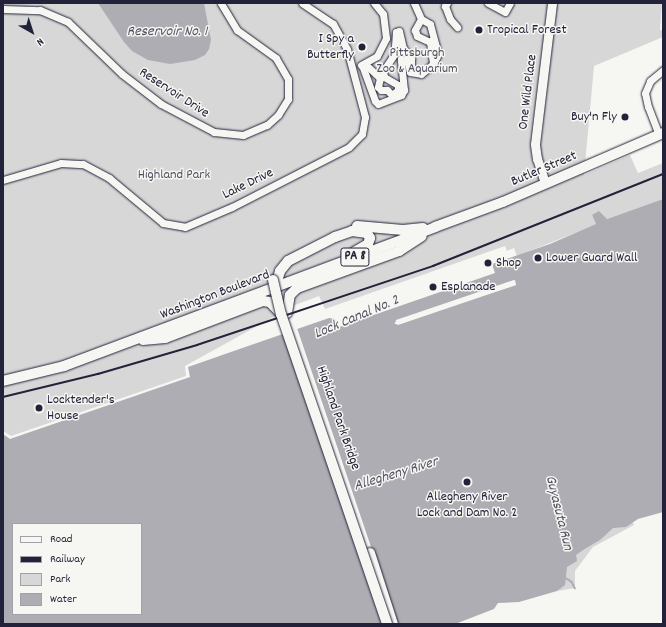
<!DOCTYPE html>
<html>
<head>
<meta charset="utf-8">
<style>
	body { margin:0 }
	#map { position:relative; width:666px; height:627px; overflow:hidden; background:#f6f6f2; font-family:Dekko,sans-serif }
	div>[style] { position:absolute }
	.green>* { inset:0; background:#d7d7d7 }
	.water>* { inset:0; background:#adadb3 }
	.pier>* { inset:0; background:#f6f6f2 }
	.stream>* { height:1.5px; margin:-0.75px; padding:0 0.75px; transform-origin:0.75px; border-radius:0.75px; background:#adadb3 }
	.roads { filter:drop-shadow(0 0 1px #22223b) drop-shadow(0 0 1px #22223b) }
	.minor>* { height:7px; margin:-3.5px; padding:0 3.5px; transform-origin:3.5px; border-radius:3.5px; background:#f6f6f2 }
	.major>* { height:9px; margin:-4.5px; padding:0 4.5px; transform-origin:4.5px; border-radius:4.5px; background:#f6f6f2 }
	.highway>* { height:10px; margin:-5px; padding:0 5px; transform-origin:5px; border-radius:5px; background:#f6f6f2 }
	.rail>* { height:1.5px; margin:-0.75px; padding:0 0.75px; transform-origin:0.75px; border-radius:0.75px; background:#22223b }
	.bridges { filter:drop-shadow(0 0 1px #22223b) drop-shadow(0 0 1px #22223b) }
	.highway-bridge>* { height:10px; margin:-5px; padding:0 5px; transform-origin:5px; border-radius:5px; background:#f6f6f2 }
	.dots>* { width:11px; height:11px; translate:-50% -50%; box-sizing:border-box; border:2px solid #f6f6f2; border-radius:50% }
	span { translate:-50% -50%; white-space:nowrap; text-align:center; line-height:1.15; -webkit-text-stroke:3px #f6f6f2; paint-order:stroke }
	.shield-label span { padding:1px 3px; background:#f6f6f2; border:1px solid; border-radius:3px; -webkit-text-stroke-width:0 }
	.shield-label { font-size:13px; color:#22223b; font-weight:700 }
	.poi-label { font-size:14px; color:#22223b }
	.left { translate:0 -50%; text-align:left }
	.right { translate:-100% -50%; text-align:right }
	.park-label { font-size:14px; color:#4f4f62 }
	.street-label { font-size:14px; color:#22223b }
	.water-label { font-size:15px; color:#535365; font-style:italic }
	.frame { position:absolute; inset:0; border:4px solid #22223b; pointer-events:none }
	.legend { position:absolute; left:12px; top:523px; width:130px; height:92px; box-sizing:border-box; background:#f6f6f2; border:1px solid #a1a1a9; margin:0; padding:5px 7px; list-style:none; font-size:12px; color:#22223b }
	.legend li { display:flex; align-items:center; gap:8px; height:20px }
	.legend b { width:20px; border:1px solid #a1a1a9 }
	.north { position:absolute; left:12px; top:12px; width:40px; height:40px; -webkit-text-stroke:3px #f6f6f2; paint-order:stroke; rotate:141deg; font-size:11px; font-weight:700; line-height:16px; text-align:center; color:#22223b }
	.north::after { content:''; display:block; margin:auto; width:14px; height:18px; background:#22223b; clip-path:polygon(50% 0,100% 100%,50% 72%,0 100%) }
</style>
</head>
<body>
<div id="map">
	<div class="green">
		<div style="clip-path:polygon(3px 3px,662px 3px,660px 30px,663px 30px,663px 37px,594px 66px,584px 175px,630px 155px,638px 173px,663px 163px,663px 199px,607px 219px,592px 215px,596px 224px,590px 227px,517px 256px,514px 248px,507px 251px,505px 246px,325px 309px,319px 296px,295px 305px,185px 366px,186px 376px,11px 436px,3px 431px)"></div>
		<div style="clip-path:polygon(631px 519px,634px 525px,593px 547px,575px 571px,575px 588px,557px 591px,558px 577px,573px 543px)"></div>
	</div>
	<div class="water">
		<div style="clip-path:polygon(98px 3px,204px 3px,211px 40px,209px 49px,205px 55px,195px 60px,170px 64px,148px 60px,132px 51px,124px 42px)"></div>
		<div style="clip-path:polygon(evenodd,663px 199px,663px 512px,638px 519px,626px 527px,613px 528px,600px 540px,583px 550px,576px 555px,577px 561px,567px 567px,565px 585px,557px 591px,519px 602px,498px 603px,494px 609px,455px 624px,3px 624px,3px 434px,10px 439px,190px 377px,188px 367px,329px 318px,335px 319px,339px 327px,495px 273px,492px 264px,550px 244px,596px 224px,592px 215px,599px 211px,607px 219px,663px 199px,514px 280px,516px 285px,395px 324px,396px 320px,514px 280px,663px 199px,13px 524px,141px 524px,141px 614px,13px 614px,13px 524px)"></div>
	</div>
	<div class="pier">
		<div style="clip-path:polygon(515px 280px,516px 285px,398px 325px,394px 323px)"></div>
		<div style="clip-path:polygon(297px 328px,370px 544px,397px 624px,383px 624px,284px 333px)"></div>
	</div>
	<div class="stream">
		<div style="left:566px;top:578px;width:7px;rotate:34deg"></div>
		<div style="left:572px;top:582px;width:7px;rotate:63deg"></div>
	</div>
	<div class="roads">
		<div class="minor">
			<div style="left:414px;top:3px;width:17px;rotate:66deg"></div>
			<div style="left:421px;top:19px;width:13px;rotate:119deg"></div>
			<div style="left:415px;top:30px;width:6px;rotate:72deg"></div>
			<div style="left:417px;top:36px;width:14px;rotate:25deg"></div>
			<div style="left:430px;top:42px;width:4px;rotate:-45deg"></div>
			<div style="left:447px;top:3px;width:4px;rotate:124deg"></div>
			<div style="left:445px;top:6px;width:14px;rotate:69deg"></div>
			<div style="left:450px;top:19px;width:11px;rotate:49deg"></div>
			<div style="left:488px;top:3px;width:19px;rotate:28deg"></div>
			<div style="left:505px;top:12px;width:10px;rotate:-61deg"></div>
			<div style="left:3px;top:9px;width:37px;rotate:2deg"></div>
			<div style="left:40px;top:10px;width:30px;rotate:23deg"></div>
			<div style="left:68px;top:22px;width:75px;rotate:43.9deg"></div>
			<div style="left:122px;top:74px;width:49px;rotate:37.6deg"></div>
			<div style="left:161px;top:104px;width:60px;rotate:27.8deg"></div>
			<div style="left:214px;top:132px;width:29px;rotate:6deg"></div>
			<div style="left:243px;top:135px;width:26px;rotate:-23deg"></div>
			<div style="left:267px;top:125px;width:15px;rotate:-42deg"></div>
			<div style="left:278px;top:115px;width:19px;rotate:-58deg"></div>
			<div style="left:288px;top:99px;width:20px;rotate:-90deg"></div>
			<div style="left:288px;top:79px;width:24px;rotate:-120deg"></div>
			<div style="left:276px;top:58px;width:48px;rotate:-144.3deg"></div>
			<div style="left:237px;top:30px;width:31px;rotate:-121deg"></div>
			<div style="left:430px;top:42px;width:22px;rotate:82deg"></div>
			<div style="left:365px;top:64px;width:21px;rotate:43deg"></div>
			<div style="left:380px;top:78px;width:9px;rotate:103deg"></div>
			<div style="left:378px;top:87px;width:4px;rotate:45deg"></div>
			<div style="left:381px;top:90px;width:6px"></div>
			<div style="left:387px;top:90px;width:7px;rotate:45deg"></div>
			<div style="left:392px;top:95px;width:8px;rotate:-40deg"></div>
			<div style="left:398px;top:90px;width:5px;rotate:-90deg"></div>
			<div style="left:398px;top:85px;width:16px;rotate:-150deg"></div>
			<div style="left:384px;top:77px;width:6px;rotate:-99deg"></div>
			<div style="left:383px;top:71px;width:27px;rotate:-56deg"></div>
			<div style="left:398px;top:49px;width:4px;rotate:-135deg"></div>
			<div style="left:395px;top:46px;width:14px;rotate:-86deg"></div>
			<div style="left:396px;top:32px;width:3px;rotate:-18deg"></div>
			<div style="left:399px;top:31px;width:17px;rotate:77deg"></div>
			<div style="left:403px;top:48px;width:13px;rotate:51deg"></div>
			<div style="left:411px;top:58px;width:9px;rotate:90deg"></div>
			<div style="left:361px;top:65px;width:18px;rotate:-29deg"></div>
			<div style="left:377px;top:56px;width:20px;rotate:-63deg"></div>
			<div style="left:386px;top:38px;width:24px;rotate:-97deg"></div>
			<div style="left:383px;top:14px;width:14px;rotate:-129deg"></div>
			<div style="left:362px;top:65px;width:38px;rotate:70deg"></div>
			<div style="left:375px;top:101px;width:4px;rotate:45deg"></div>
			<div style="left:378px;top:104px;width:25px;rotate:-21deg"></div>
			<div style="left:401px;top:95px;width:6px;rotate:-59deg"></div>
			<div style="left:404px;top:90px;width:31px;rotate:-96deg"></div>
			<div style="left:401px;top:59px;width:6px;rotate:9deg"></div>
			<div style="left:407px;top:60px;width:12px;rotate:76deg"></div>
			<div style="left:410px;top:72px;width:11px;rotate:10deg"></div>
			<div style="left:421px;top:74px;width:16px;rotate:-40deg"></div>
			<div style="left:433px;top:64px;width:11px;rotate:-63deg"></div>
			<div style="left:438px;top:54px;width:31px;rotate:-105deg"></div>
			<div style="left:430px;top:24px;width:10px;rotate:-151deg"></div>
			<div style="left:659px;top:135px;width:30px;rotate:-111deg"></div>
			<div style="left:648px;top:107px;width:14px;rotate:-102deg"></div>
			<div style="left:645px;top:93px;width:13px;rotate:-67deg"></div>
			<div style="left:650px;top:81px;width:17px;rotate:-40deg"></div>
			<div style="left:3px;top:180px;width:60px;rotate:-16.3deg"></div>
			<div style="left:61px;top:163px;width:22px;rotate:3deg"></div>
			<div style="left:83px;top:164px;width:30px;rotate:28deg"></div>
			<div style="left:109px;top:178px;width:70px;rotate:39.8deg"></div>
			<div style="left:163px;top:223px;width:22px;rotate:10deg"></div>
			<div style="left:185px;top:227px;width:51px;rotate:-23.1deg"></div>
			<div style="left:232px;top:207px;width:131px;rotate:-27.1deg"></div>
			<div style="left:349px;top:147px;width:18px;rotate:-45deg"></div>
			<div style="left:362px;top:134px;width:17px;rotate:-80deg"></div>
			<div style="left:365px;top:117px;width:70px;rotate:-104.8deg"></div>
			<div style="left:347px;top:49px;width:29px;rotate:-119deg"></div>
			<div style="left:333px;top:24px;width:37px;rotate:-146deg"></div>
		</div>
		<div class="major">
			<div style="left:545px;top:183px;width:25px;rotate:-108deg"></div>
			<div style="left:537px;top:159px;width:15px;rotate:-98deg"></div>
			<div style="left:535px;top:144px;width:142px;rotate:-83.1deg"></div>
		</div>
		<div class="highway">
			<div style="left:357px;top:226px;width:46px;rotate:5deg"></div>
			<div style="left:403px;top:230px;width:20px;rotate:-6deg"></div>
			<div style="left:278px;top:278px;width:7px;rotate:-74deg"></div>
			<div style="left:280px;top:271px;width:13px;rotate:-51deg"></div>
			<div style="left:288px;top:261px;width:53px;rotate:-27.1deg"></div>
			<div style="left:335px;top:237px;width:18px;rotate:-19deg"></div>
			<div style="left:352px;top:231px;width:15px;rotate:8deg"></div>
			<div style="left:367px;top:233px;width:6px;rotate:59deg"></div>
			<div style="left:370px;top:238px;width:6px;rotate:108deg"></div>
			<div style="left:368px;top:244px;width:16px;rotate:150deg"></div>
			<div style="left:287px;top:313px;width:18px;rotate:-81deg"></div>
			<div style="left:290px;top:295px;width:10px;rotate:-45deg"></div>
			<div style="left:297px;top:288px;width:109px;rotate:-19.9deg"></div>
			<div style="left:399px;top:251px;width:27px;rotate:-33deg"></div>
			<div style="left:143px;top:340px;width:22px;rotate:-5deg"></div>
			<div style="left:165px;top:338px;width:105px;rotate:-20.7deg"></div>
			<div style="left:263px;top:301px;width:7px;rotate:8deg"></div>
			<div style="left:270px;top:302px;width:16px;rotate:47deg"></div>
			<div style="left:3px;top:381px;width:63px;rotate:-13.8deg"></div>
			<div style="left:64px;top:366px;width:396px;rotate:-20.5deg"></div>
			<div style="left:435px;top:227px;width:72px;rotate:-20.2deg"></div>
			<div style="left:503px;top:202px;width:174px;rotate:-23.3deg"></div>
			<div style="left:370px;top:553px;width:75px;rotate:72.1deg"></div>
		</div>
	</div>
	<div class="rail">
		<div style="left:3px;top:397px;width:98px;rotate:-13.6deg"></div>
		<div style="left:98px;top:374px;width:103px;rotate:-16.3deg"></div>
		<div style="left:197px;top:345px;width:249px;rotate:-18.5deg"></div>
		<div style="left:433px;top:266px;width:248px;rotate:-21.8deg"></div>
	</div>
	<div class="bridges">
		<div class="highway-bridge">
			<div style="left:273px;top:280px;width:35px;rotate:77deg"></div>
			<div style="left:281px;top:314px;width:328px;rotate:71.1deg"></div>
		</div>
	</div>
	<div class="dots">
		<div style="left:479px;top:30px;background:#22223b"></div>
		<div style="left:362px;top:47px;background:#22223b"></div>
		<div style="left:625px;top:117px;background:#22223b"></div>
		<div style="left:538px;top:258px;background:#22223b"></div>
		<div style="left:488px;top:263px;background:#22223b"></div>
		<div style="left:433px;top:287px;background:#22223b"></div>
		<div style="left:39px;top:408px;background:#22223b"></div>
		<div style="left:467px;top:482px;background:#22223b"></div>
	</div>
	<div class="shield-label">
		<span style="left:355px;top:257px">PA 8</span>
	</div>
	<div class="poi-label">
		<span class="left" style="left:487px;top:30px">Tropical Forest</span>
		<span class="right" style="left:354px;top:47px">I Spy a<br>Butterfly</span>
		<span class="right" style="left:617px;top:117px">Buy'n Fly</span>
		<span class="left" style="left:546px;top:258px">Lower Guard Wall</span>
		<span class="left" style="left:496px;top:263px">Shop</span>
		<span class="left" style="left:441px;top:287px">Esplanade</span>
		<span class="left" style="left:47px;top:408px">Locktender's<br>House</span>
		<span style="left:467px;top:505px">Allegheny River<br>Lock and Dam No. 2</span>
	</div>
	<div class="park-label">
		<span style="left:417px;top:61px">Pittsburgh<br>Zoo &amp; Aquarium</span>
		<span style="left:174px;top:175px">Highland Park</span>
	</div>
	<div class="street-label">
		<span style="left:528px;top:92px;rotate:-83deg">One Wild Place</span>
		<span style="left:174px;top:93px;rotate:33deg">Reservoir Drive</span>
		<span style="left:544px;top:169px;rotate:-23deg">Butler Street</span>
		<span style="left:248px;top:184px;rotate:-26deg">Lake Drive</span>
		<span style="left:215px;top:295px;rotate:-21deg">Washington Boulevard</span>
		<span style="left:338px;top:418px;rotate:71deg">Highland Park Bridge</span>
	</div>
	<div class="water-label">
		<span style="left:167px;top:33px">Reservoir No. 1</span>
		<span style="left:357px;top:318px;rotate:-23deg">Lock Canal No. 2</span>
		<span style="left:396px;top:475px;rotate:-17deg">Allegheny River</span>
		<span style="left:558px;top:513px;rotate:76deg">Guyasuta Run</span>
	</div>
	<div class="frame"></div>
	<ul class="legend">
	<li><b style="height:5px;background:#f6f6f2"></b>Road</li>
	<li><b style="height:5px;background:#22223b"></b>Railway</li>
	<li><b style="height:11px;background:#d7d7d7"></b>Park</li>
	<li><b style="height:11px;background:#adadb3"></b>Water</li>
	</ul>
	<div class="north">N</div>
</div>
</body>
</html>
